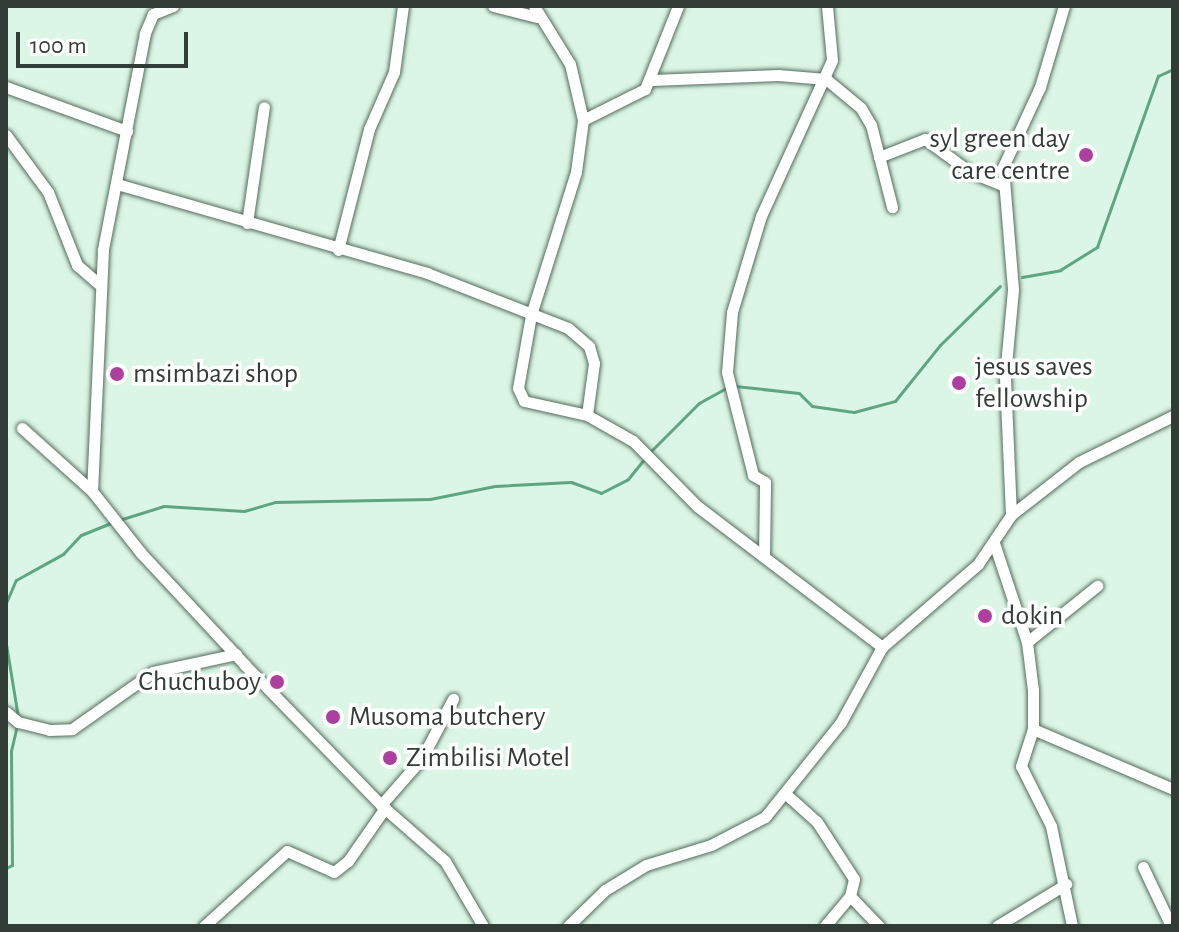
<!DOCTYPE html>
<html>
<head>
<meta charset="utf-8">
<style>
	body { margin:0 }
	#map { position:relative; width:1179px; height:932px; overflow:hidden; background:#dbf6e6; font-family:"Alegreya Sans",sans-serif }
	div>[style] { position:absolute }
	.stream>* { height:3px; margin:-1.5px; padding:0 1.5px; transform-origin:1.5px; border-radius:1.5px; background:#5ea682 }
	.roads { filter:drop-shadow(0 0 2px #546b5e) drop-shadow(0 0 2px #546b5e) }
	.street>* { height:11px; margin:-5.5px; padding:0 5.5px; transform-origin:5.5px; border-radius:5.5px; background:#fff }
	.dots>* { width:22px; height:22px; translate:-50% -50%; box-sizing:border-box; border:4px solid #fff; border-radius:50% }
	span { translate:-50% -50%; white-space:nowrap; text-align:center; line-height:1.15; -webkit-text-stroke:7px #fff; paint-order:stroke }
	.poi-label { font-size:28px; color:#323c36 }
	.right { translate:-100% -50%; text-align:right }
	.left { translate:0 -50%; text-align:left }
	.frame { position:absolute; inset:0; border:8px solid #323c36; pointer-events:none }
	.scale { position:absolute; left:16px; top:32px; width:172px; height:36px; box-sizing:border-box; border:4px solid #323c36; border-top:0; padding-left:10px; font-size:24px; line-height:28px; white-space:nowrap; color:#323c36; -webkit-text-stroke:6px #fff; paint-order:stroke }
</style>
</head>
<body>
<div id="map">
	<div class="stream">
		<div style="left:1022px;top:277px;width:39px;rotate:-10deg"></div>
		<div style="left:1060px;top:270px;width:44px;rotate:-31.9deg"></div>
		<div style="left:1097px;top:247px;width:182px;rotate:-70.4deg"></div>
		<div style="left:1158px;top:76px;width:17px;rotate:-25deg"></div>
		<div style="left:735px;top:386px;width:64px;rotate:6.2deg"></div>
		<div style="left:799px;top:393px;width:18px;rotate:45deg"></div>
		<div style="left:812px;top:406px;width:42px;rotate:8.1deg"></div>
		<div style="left:854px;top:412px;width:42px;rotate:-15deg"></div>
		<div style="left:895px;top:401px;width:72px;rotate:-51.2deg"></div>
		<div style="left:940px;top:345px;width:84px;rotate:-44.5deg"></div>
		<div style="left:649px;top:453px;width:71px;rotate:-45deg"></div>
		<div style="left:699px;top:403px;width:33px;rotate:-29deg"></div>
		<div style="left:119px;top:520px;width:47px;rotate:-17.3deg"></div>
		<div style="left:164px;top:506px;width:80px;rotate:3.6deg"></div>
		<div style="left:244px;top:511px;width:32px;rotate:-16deg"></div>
		<div style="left:275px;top:502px;width:155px;rotate:-1.1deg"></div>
		<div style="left:430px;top:499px;width:66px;rotate:-11.3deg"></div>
		<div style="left:495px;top:486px;width:76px;rotate:-3deg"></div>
		<div style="left:571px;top:482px;width:32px;rotate:20deg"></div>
		<div style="left:601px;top:493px;width:30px;rotate:-27deg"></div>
		<div style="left:628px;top:479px;width:26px;rotate:-51deg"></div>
		<div style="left:6px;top:603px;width:25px;rotate:-67deg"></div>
		<div style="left:16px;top:580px;width:54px;rotate:-29deg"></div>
		<div style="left:63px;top:554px;width:26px;rotate:-47deg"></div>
		<div style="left:81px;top:535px;width:32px;rotate:-22deg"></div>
		<div style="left:6px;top:644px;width:74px;rotate:80.7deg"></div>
		<div style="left:6px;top:868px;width:7px;rotate:-27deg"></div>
		<div style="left:12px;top:865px;width:114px;rotate:-90.5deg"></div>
		<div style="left:11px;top:751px;width:28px;rotate:-77deg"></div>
	</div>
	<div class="roads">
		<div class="street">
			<div style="left:173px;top:6px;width:22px;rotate:158deg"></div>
			<div style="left:153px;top:14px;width:21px;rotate:113deg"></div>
			<div style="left:145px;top:33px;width:221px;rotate:101deg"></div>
			<div style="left:103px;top:250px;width:241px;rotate:92.6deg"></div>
			<div style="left:92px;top:491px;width:79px;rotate:51.7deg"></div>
			<div style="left:141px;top:553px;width:153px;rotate:47.1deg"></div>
			<div style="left:245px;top:665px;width:195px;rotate:45.8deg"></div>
			<div style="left:381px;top:805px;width:85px;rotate:41.2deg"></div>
			<div style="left:445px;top:861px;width:75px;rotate:59.7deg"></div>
			<div style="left:493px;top:6px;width:45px;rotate:14deg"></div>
			<div style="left:534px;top:6px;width:68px;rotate:58.2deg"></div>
			<div style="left:570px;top:64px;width:57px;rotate:76.9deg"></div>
			<div style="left:583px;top:120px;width:52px;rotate:97.7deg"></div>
			<div style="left:576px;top:172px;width:150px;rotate:107.5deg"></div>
			<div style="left:531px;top:315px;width:74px;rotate:100.1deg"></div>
			<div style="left:518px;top:388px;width:14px;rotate:65deg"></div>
			<div style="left:524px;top:401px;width:65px;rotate:12.5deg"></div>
			<div style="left:587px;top:415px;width:53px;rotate:29.5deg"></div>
			<div style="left:633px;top:441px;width:91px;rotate:45.4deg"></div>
			<div style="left:697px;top:506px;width:233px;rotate:37.3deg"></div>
			<div style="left:652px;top:80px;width:126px;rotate:-2.3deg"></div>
			<div style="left:778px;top:75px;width:48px;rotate:4.8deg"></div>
			<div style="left:826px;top:79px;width:45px;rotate:39.6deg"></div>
			<div style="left:861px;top:108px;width:20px;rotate:60deg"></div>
			<div style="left:871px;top:125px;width:85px;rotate:75.6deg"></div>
			<div style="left:6px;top:87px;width:129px;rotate:20deg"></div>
			<div style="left:583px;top:120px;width:69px;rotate:-26.6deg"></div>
			<div style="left:645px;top:89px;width:89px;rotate:-68.3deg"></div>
			<div style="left:6px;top:135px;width:71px;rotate:53.6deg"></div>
			<div style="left:48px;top:192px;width:79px;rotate:68.3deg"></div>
			<div style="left:77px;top:265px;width:29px;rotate:41deg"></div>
			<div style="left:879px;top:157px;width:49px;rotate:-21.4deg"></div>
			<div style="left:925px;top:139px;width:56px;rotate:36.3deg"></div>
			<div style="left:970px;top:172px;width:35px;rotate:22deg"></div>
			<div style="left:117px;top:184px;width:323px;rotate:16deg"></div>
			<div style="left:427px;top:273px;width:151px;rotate:21.3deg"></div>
			<div style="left:568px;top:328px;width:28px;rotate:41deg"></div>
			<div style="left:589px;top:346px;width:18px;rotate:74deg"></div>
			<div style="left:594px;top:363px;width:52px;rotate:97.7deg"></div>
			<div style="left:247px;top:223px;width:117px;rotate:-81.7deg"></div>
			<div style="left:338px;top:250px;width:125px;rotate:-75.6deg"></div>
			<div style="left:369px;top:129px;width:62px;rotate:-66.3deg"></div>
			<div style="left:394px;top:72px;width:67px;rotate:-82.2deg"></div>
			<div style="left:22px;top:428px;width:94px;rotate:42deg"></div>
			<div style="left:1011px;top:515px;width:139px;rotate:-92.5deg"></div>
			<div style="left:1005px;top:376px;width:87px;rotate:-84.7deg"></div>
			<div style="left:1013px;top:289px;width:122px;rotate:-94.7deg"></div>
			<div style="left:1003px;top:167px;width:88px;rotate:-65.2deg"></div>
			<div style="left:1040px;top:87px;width:84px;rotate:-73.5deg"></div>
			<div style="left:994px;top:543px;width:104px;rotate:71.6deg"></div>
			<div style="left:1027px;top:642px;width:48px;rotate:82.9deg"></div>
			<div style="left:1033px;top:690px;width:39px;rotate:90deg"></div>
			<div style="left:1033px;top:729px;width:39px;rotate:108deg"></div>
			<div style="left:1021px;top:766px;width:67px;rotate:63.4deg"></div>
			<div style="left:1051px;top:826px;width:102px;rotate:78.1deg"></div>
			<div style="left:764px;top:557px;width:75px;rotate:-89.2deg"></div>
			<div style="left:765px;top:482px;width:14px;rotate:-150deg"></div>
			<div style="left:753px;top:475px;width:106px;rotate:-104.2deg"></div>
			<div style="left:727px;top:372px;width:60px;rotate:-85.2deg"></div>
			<div style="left:732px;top:312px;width:100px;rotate:-73.2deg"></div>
			<div style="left:761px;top:216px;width:171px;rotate:-65.5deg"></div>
			<div style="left:832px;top:60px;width:54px;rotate:-95.3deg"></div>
			<div style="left:1027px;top:642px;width:90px;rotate:-38.7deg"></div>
			<div style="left:6px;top:712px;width:16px;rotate:40deg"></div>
			<div style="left:18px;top:722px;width:32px;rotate:14deg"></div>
			<div style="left:49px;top:730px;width:23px;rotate:-2deg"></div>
			<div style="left:72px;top:729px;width:99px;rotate:-35.1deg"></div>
			<div style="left:153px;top:672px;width:85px;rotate:-12.2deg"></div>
			<div style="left:1033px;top:729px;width:152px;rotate:23.2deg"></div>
			<div style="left:787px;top:795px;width:40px;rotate:42deg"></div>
			<div style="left:817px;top:822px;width:68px;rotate:57deg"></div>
			<div style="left:854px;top:879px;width:17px;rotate:103deg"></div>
			<div style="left:850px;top:896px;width:39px;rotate:130deg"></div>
			<div style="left:381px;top:805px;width:62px;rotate:-48.9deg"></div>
			<div style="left:422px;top:758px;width:67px;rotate:-62.3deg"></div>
			<div style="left:1143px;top:867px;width:65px;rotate:64.6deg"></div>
			<div style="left:850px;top:896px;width:42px;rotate:46deg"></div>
			<div style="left:204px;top:926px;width:112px;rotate:-42.1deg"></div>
			<div style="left:287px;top:851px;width:51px;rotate:24.1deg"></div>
			<div style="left:334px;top:872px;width:18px;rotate:-38deg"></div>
			<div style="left:348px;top:861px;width:65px;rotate:-55.1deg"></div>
			<div style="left:568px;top:926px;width:52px;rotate:-44.2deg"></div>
			<div style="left:605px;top:890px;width:48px;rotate:-31.4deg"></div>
			<div style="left:646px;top:865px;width:68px;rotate:-17.1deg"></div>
			<div style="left:711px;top:845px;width:61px;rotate:-27.4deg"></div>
			<div style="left:765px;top:817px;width:122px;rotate:-51.3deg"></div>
			<div style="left:841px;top:722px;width:85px;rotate:-61.3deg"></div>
			<div style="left:882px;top:647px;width:127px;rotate:-40.8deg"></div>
			<div style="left:978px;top:564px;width:59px;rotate:-56deg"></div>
			<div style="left:1011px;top:515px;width:86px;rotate:-37.9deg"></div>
			<div style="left:1079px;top:462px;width:105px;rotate:-26.1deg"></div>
			<div style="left:997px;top:926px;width:81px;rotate:-31.3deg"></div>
		</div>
	</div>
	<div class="dots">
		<div style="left:1086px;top:155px;background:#ad409f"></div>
		<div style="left:117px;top:374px;background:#ad409f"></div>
		<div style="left:959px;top:383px;background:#ad409f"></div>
		<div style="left:985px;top:616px;background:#ad409f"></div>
		<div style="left:277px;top:682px;background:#ad409f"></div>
		<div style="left:333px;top:717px;background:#ad409f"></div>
		<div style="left:390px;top:758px;background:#ad409f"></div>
	</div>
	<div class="poi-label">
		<span class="right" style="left:1070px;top:155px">syl green day<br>care centre</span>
		<span class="left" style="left:975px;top:383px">jesus saves<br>fellowship</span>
		<span class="left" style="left:133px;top:374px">msimbazi shop</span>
		<span class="left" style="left:1001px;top:616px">dokin</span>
		<span class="right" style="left:261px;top:682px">Chuchuboy</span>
		<span class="left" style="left:349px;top:717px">Musoma butchery</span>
		<span class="left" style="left:406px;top:758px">Zimbilisi Motel</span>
	</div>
	<div class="frame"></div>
	<div class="scale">100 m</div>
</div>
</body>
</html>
